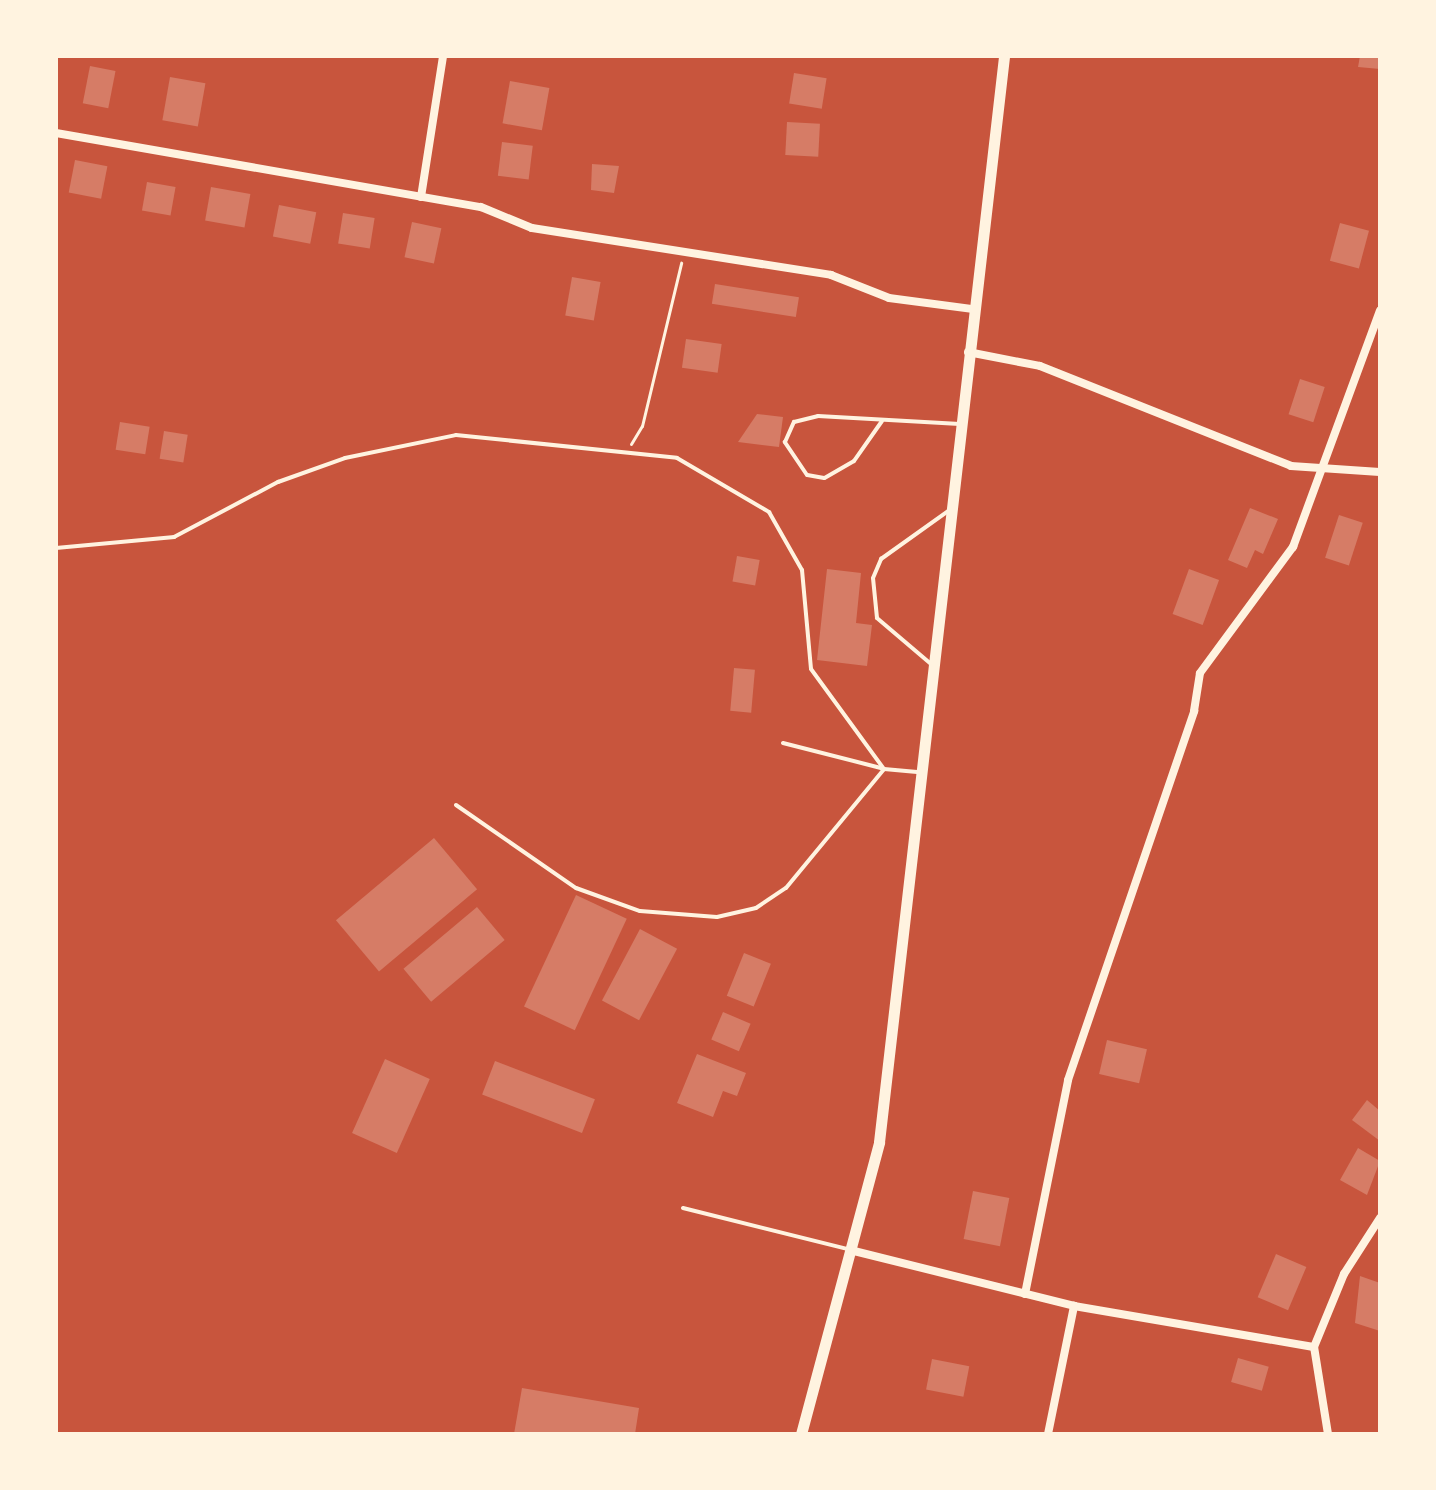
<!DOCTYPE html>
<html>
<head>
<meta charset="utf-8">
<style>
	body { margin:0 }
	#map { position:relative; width:1436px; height:1490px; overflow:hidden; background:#c8553d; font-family:Inter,sans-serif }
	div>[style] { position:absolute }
	.building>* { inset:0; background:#d67c66; transform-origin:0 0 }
	.path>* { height:3px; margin:-1.5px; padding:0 1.5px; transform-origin:1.5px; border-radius:1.5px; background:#fff3e0 }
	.service>* { height:4px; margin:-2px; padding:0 2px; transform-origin:2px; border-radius:2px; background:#fff3e0 }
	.minor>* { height:8px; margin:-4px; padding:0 4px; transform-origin:4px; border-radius:4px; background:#fff3e0 }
	.secondary>* { height:11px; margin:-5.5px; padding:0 5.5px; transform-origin:5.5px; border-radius:5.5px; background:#fff3e0 }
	span { translate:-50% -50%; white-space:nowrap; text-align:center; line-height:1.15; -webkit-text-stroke:6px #fff3e0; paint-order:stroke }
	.frame { position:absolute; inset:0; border:58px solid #fff3e0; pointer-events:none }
</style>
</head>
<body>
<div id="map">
	<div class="building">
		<div style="clip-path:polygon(1360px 56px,1380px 56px,1380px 69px,1358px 67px)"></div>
		<div style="left:90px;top:66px;width:26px;height:38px;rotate:11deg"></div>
		<div style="left:794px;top:73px;width:33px;height:31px;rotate:9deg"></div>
		<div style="left:170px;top:77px;width:36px;height:44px;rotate:10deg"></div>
		<div style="left:510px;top:81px;width:40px;height:43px;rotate:10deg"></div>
		<div style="left:787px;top:122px;width:33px;height:33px;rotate:3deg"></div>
		<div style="left:502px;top:142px;width:31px;height:34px;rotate:7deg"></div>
		<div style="left:75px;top:160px;width:33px;height:33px;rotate:11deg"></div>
		<div style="clip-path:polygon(592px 164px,619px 166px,614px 193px,591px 190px)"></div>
		<div style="left:147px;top:182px;width:29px;height:29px;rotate:10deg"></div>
		<div style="left:211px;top:187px;width:40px;height:34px;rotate:10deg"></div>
		<div style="left:279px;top:205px;width:38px;height:32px;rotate:11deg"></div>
		<div style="left:343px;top:213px;width:32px;height:31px;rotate:9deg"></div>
		<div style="left:412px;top:222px;width:30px;height:36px;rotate:12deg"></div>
		<div style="left:1340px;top:223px;width:30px;height:39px;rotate:15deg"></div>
		<div style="left:572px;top:277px;width:29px;height:39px;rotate:10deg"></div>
		<div style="left:715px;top:284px;width:85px;height:20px;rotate:9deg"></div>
		<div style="left:686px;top:339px;width:36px;height:29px;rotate:8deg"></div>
		<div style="left:1300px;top:379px;width:26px;height:37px;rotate:18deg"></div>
		<div style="clip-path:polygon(757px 414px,783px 417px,779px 447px,738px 442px)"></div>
		<div style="left:120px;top:422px;width:30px;height:28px;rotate:9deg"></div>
		<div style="left:164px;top:431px;width:24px;height:28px;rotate:9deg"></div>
		<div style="clip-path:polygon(1250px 508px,1278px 519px,1263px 554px,1255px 550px,1247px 568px,1228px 560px)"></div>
		<div style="left:1339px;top:515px;width:25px;height:45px;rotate:18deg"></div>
		<div style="left:737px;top:556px;width:23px;height:26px;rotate:10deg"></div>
		<div style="clip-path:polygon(827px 569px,861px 573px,856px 623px,872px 625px,867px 666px,817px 660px)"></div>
		<div style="left:1189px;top:569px;width:32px;height:48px;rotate:20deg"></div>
		<div style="left:734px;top:668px;width:21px;height:43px;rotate:5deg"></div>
		<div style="left:434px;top:838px;width:67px;height:128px;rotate:50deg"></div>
		<div style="left:576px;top:895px;width:56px;height:123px;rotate:25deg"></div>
		<div style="left:477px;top:907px;width:43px;height:96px;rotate:50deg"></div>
		<div style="left:640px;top:929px;width:42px;height:81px;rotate:28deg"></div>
		<div style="left:744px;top:953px;width:29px;height:46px;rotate:22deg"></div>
		<div style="left:723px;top:1012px;width:30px;height:30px;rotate:23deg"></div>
		<div style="left:1107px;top:1040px;width:41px;height:35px;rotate:13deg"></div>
		<div style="clip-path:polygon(697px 1054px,746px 1073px,737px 1096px,723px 1091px,713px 1117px,677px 1103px)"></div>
		<div style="left:385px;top:1059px;width:49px;height:81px;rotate:24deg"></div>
		<div style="left:495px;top:1061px;width:107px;height:36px;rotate:21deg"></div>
		<div style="clip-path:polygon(1367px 1100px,1380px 1111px,1380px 1141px,1352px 1120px)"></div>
		<div style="clip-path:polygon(1358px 1148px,1380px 1161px,1367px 1195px,1340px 1180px)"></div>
		<div style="left:973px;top:1191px;width:37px;height:49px;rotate:11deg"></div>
		<div style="left:1276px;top:1254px;width:33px;height:47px;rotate:23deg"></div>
		<div style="clip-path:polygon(1360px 1276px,1380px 1283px,1380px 1331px,1355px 1323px)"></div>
		<div style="left:1238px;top:1358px;width:32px;height:25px;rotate:16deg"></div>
		<div style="left:932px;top:1359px;width:38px;height:31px;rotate:11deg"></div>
		<div style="clip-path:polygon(522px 1388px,639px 1408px,635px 1434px,514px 1434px)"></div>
	</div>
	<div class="path">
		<div style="left:631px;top:444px;width:21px;rotate:-59deg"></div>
		<div style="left:642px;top:426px;width:168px;rotate:-76.5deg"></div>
	</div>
	<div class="service">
		<div style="left:882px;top:421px;width:49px;rotate:125deg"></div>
		<div style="left:854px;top:461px;width:34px;rotate:150deg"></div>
		<div style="left:824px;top:478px;width:17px;rotate:-170deg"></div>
		<div style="left:807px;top:475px;width:40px;rotate:-124deg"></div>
		<div style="left:785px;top:442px;width:22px;rotate:-66deg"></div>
		<div style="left:794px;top:422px;width:25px;rotate:-14deg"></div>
		<div style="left:818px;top:416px;width:142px;rotate:3.2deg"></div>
		<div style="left:56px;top:548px;width:119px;rotate:-5.3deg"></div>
		<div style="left:174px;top:537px;width:118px;rotate:-27.9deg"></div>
		<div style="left:278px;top:482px;width:71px;rotate:-19.7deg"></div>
		<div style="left:345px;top:458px;width:113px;rotate:-11.7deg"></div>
		<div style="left:456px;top:435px;width:222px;rotate:5.9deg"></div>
		<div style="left:677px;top:458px;width:107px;rotate:30.4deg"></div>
		<div style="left:769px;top:512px;width:67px;rotate:60.4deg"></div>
		<div style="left:802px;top:570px;width:99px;rotate:84.8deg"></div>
		<div style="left:811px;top:669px;width:124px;rotate:53.9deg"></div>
		<div style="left:931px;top:664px;width:71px;rotate:-139.6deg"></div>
		<div style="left:877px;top:618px;width:40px;rotate:-95.7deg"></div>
		<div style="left:873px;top:578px;width:21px;rotate:-67deg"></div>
		<div style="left:881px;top:559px;width:82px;rotate:-35.6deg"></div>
		<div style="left:783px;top:743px;width:101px;rotate:14.3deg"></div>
		<div style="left:456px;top:805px;width:146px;rotate:34.7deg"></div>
		<div style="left:576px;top:888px;width:68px;rotate:19.8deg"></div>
		<div style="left:640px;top:911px;width:77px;rotate:4.5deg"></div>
		<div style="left:717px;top:917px;width:40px;rotate:-13deg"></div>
		<div style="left:756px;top:908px;width:36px;rotate:-34deg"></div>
		<div style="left:786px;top:888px;width:154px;rotate:-50.5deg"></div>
		<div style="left:884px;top:769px;width:36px;rotate:5deg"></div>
		<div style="left:683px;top:1208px;width:170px;rotate:14deg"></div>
	</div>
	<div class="minor">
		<div style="left:56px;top:133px;width:431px;rotate:9.9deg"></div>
		<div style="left:481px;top:207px;width:55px;rotate:22.4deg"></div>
		<div style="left:532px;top:228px;width:303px;rotate:8.9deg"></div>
		<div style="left:831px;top:275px;width:62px;rotate:21.6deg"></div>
		<div style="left:889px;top:298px;width:85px;rotate:7.5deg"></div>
		<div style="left:421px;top:197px;width:143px;rotate:-81.1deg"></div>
		<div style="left:968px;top:352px;width:73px;rotate:11deg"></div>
		<div style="left:1040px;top:366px;width:270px;rotate:21.7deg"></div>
		<div style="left:1291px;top:466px;width:89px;rotate:3.9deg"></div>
		<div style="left:854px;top:1251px;width:227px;rotate:14deg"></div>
		<div style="left:1074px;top:1306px;width:243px;rotate:9.7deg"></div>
		<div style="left:1025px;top:1294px;width:218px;rotate:-78.6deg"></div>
		<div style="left:1068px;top:1080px;width:390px;rotate:-71.1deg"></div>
		<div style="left:1194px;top:711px;width:38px;rotate:-81deg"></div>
		<div style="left:1200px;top:673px;width:157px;rotate:-53.6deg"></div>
		<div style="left:1293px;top:547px;width:252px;rotate:-69.8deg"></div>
		<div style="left:1048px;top:1434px;width:131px;rotate:-78.5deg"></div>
		<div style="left:1328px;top:1434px;width:88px;rotate:-99.1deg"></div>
		<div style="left:1314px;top:1347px;width:79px;rotate:-67.7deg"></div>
		<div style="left:1344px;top:1274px;width:67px;rotate:-57.3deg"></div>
	</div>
	<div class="secondary">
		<div style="left:801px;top:1434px;width:302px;rotate:-75deg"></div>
		<div style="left:879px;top:1142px;width:1093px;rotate:-83.43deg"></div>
	</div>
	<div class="frame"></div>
</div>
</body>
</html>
